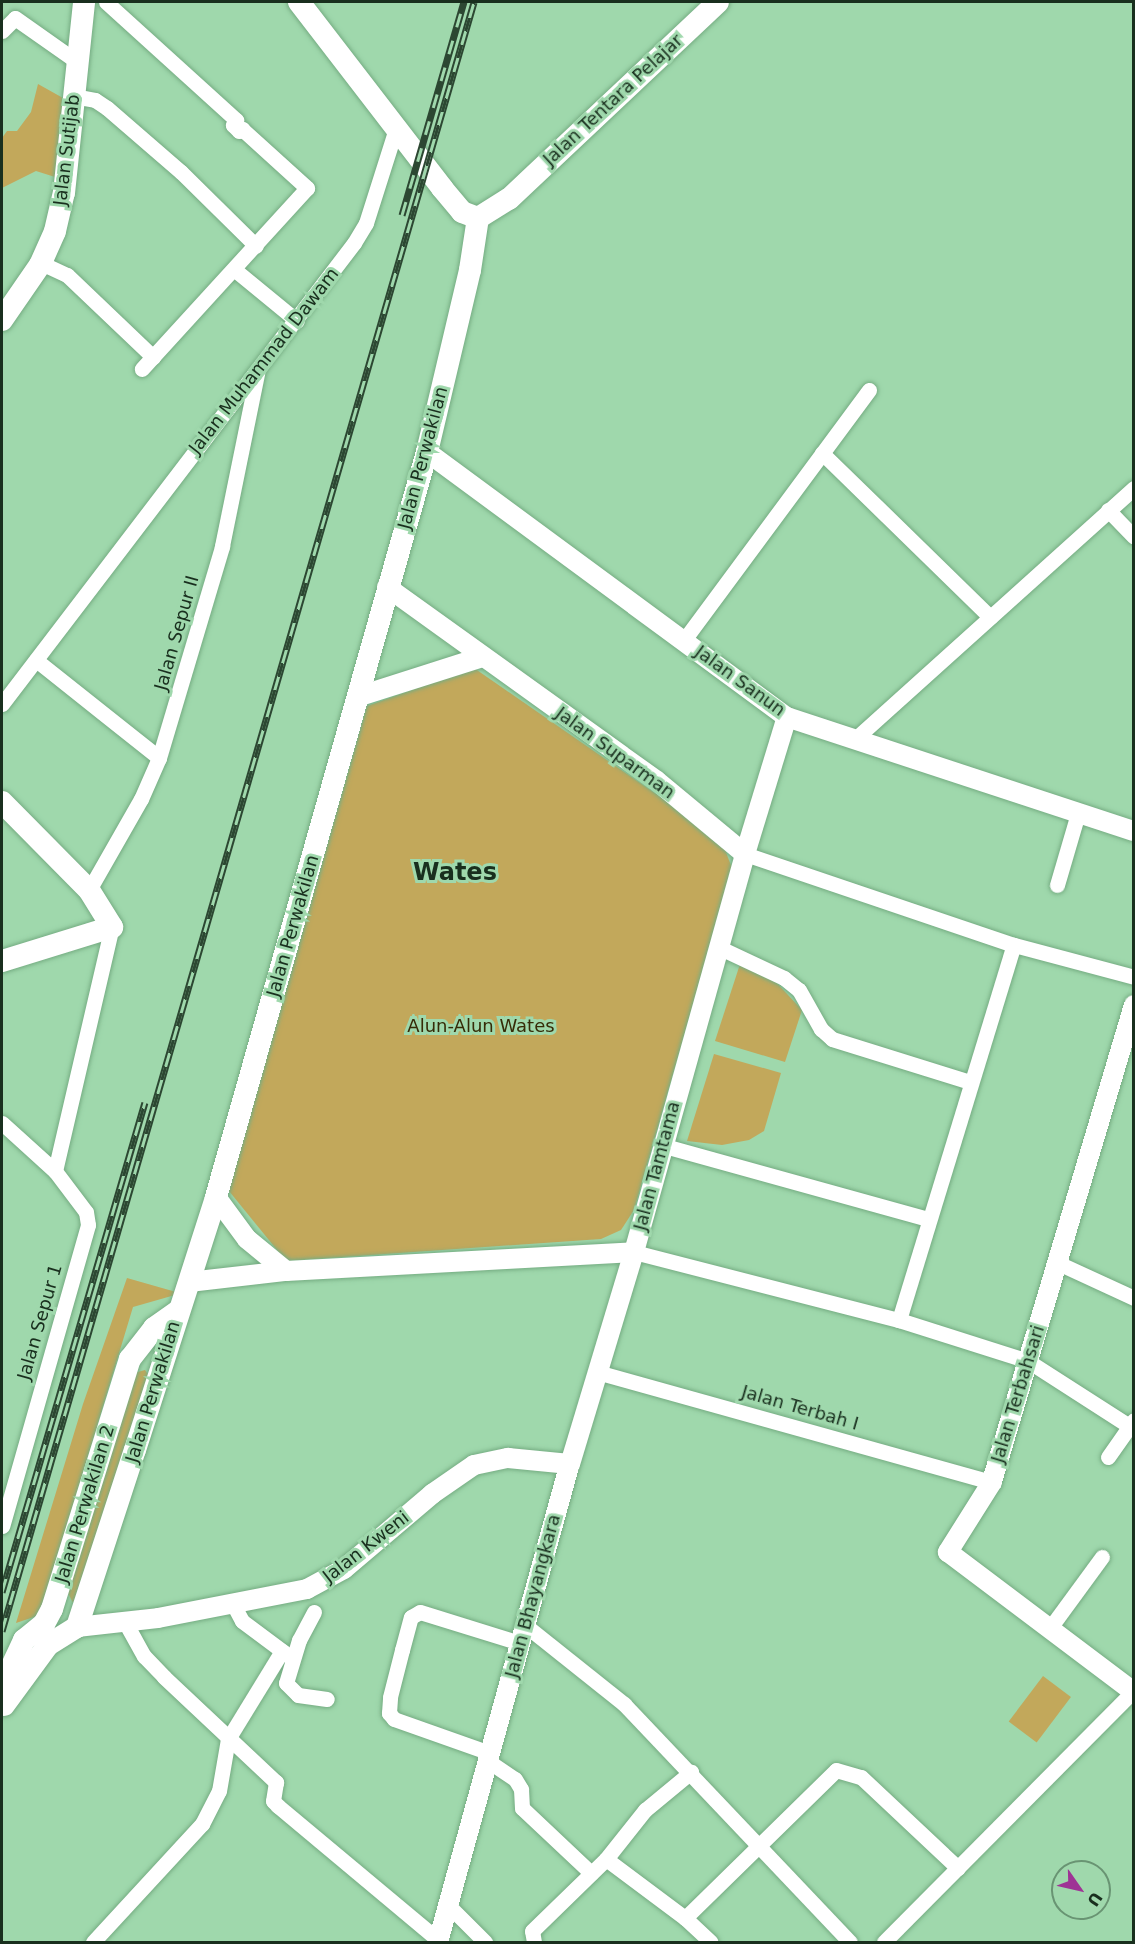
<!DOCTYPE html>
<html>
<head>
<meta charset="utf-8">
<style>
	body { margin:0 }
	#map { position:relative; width:1135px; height:1944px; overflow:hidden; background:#9fd8ac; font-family:"DejaVu Sans",sans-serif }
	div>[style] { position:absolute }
	.green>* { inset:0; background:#c2a85b; transform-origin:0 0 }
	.roads { filter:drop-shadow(0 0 2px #75ac82) drop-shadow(0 0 2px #75ac82) }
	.minor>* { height:15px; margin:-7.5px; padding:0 7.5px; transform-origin:7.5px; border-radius:7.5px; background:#fff }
	.tertiary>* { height:20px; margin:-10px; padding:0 10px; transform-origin:10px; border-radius:10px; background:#fff }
	.secondary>* { height:22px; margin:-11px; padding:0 11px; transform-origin:11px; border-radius:11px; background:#fff }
	.rail>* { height:7px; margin-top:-3.5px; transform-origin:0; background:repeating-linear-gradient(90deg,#9fd8ac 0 14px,#2c4732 0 28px); box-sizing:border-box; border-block:2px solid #2c4732 }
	span { translate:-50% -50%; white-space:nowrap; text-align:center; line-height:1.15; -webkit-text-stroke:6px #9fd8ac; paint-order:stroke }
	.street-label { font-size:18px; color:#192f1e }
	.park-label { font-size:18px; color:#362b07 }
	.district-label { font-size:24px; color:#192f1e; font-weight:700 }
	.frame { position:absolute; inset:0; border:3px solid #192f1e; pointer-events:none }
	.north { position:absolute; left:1051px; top:1860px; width:60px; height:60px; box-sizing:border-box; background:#9fd8ac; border:2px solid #699473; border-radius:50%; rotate:124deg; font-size:16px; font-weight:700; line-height:24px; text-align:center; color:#192f1e }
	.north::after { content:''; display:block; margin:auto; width:21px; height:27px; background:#9e3495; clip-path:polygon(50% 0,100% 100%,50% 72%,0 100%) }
</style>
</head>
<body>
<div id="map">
	<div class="green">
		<div style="clip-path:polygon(38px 84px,63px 98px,55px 177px,36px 171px,2px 188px,2px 138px,7px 131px,17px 131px,31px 112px)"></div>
		<div style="clip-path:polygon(474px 668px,721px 839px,732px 868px,634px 1210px,621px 1230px,601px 1239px,286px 1261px,229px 1191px,367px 706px)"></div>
		<div style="clip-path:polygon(741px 961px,775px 981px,802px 1010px,785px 1062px,715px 1041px)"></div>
		<div style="clip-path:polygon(714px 1054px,781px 1073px,764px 1131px,749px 1140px,722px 1145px,687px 1141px)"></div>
		<div style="clip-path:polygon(127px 1278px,176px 1292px,175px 1295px,133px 1307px,40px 1615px,16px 1623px,83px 1404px)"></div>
		<div style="clip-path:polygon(145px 1370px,151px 1379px,73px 1603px,68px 1593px,134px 1373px)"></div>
		<div style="left:1043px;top:1676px;width:35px;height:57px;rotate:37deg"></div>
	</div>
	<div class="roads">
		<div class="minor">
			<div style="left:106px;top:2px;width:176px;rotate:42.2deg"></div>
			<div style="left:236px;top:120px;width:6px;rotate:121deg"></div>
			<div style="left:233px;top:125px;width:8px;rotate:45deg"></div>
			<div style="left:239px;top:131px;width:4px;rotate:-34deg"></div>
			<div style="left:242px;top:129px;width:88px;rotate:42.2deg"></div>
			<div style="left:307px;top:188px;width:245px;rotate:132.4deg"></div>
			<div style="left:2px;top:31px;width:18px;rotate:-45deg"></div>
			<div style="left:15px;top:18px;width:75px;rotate:35.2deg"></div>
			<div style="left:73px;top:96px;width:22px;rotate:10deg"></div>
			<div style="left:95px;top:100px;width:14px;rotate:34deg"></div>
			<div style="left:107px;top:108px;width:98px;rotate:40.9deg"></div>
			<div style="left:181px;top:172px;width:105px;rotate:44.6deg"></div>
			<div style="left:41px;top:263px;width:29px;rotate:25deg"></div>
			<div style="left:67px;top:275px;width:119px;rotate:43.6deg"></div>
			<div style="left:235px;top:270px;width:80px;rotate:39.4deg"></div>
			<div style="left:822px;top:453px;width:235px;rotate:44.3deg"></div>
			<div style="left:1108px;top:510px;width:37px;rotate:46deg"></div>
			<div style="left:684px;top:640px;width:311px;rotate:-53.5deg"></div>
			<div style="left:36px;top:660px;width:157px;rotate:38.5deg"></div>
			<div style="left:2px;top:704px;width:580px;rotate:-52.64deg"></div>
			<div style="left:354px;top:243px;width:23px;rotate:-59deg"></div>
			<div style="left:366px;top:223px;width:103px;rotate:-72.4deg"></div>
			<div style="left:855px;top:739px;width:375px;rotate:-42deg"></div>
			<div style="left:745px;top:854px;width:284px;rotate:18.7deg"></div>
			<div style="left:1014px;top:945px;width:124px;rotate:14.9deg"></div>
			<div style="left:1057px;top:885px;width:75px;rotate:-73.7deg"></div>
			<div style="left:89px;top:890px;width:105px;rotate:-60.3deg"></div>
			<div style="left:141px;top:799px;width:45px;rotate:-66.3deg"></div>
			<div style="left:159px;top:758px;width:221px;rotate:-73.4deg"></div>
			<div style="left:222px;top:546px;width:176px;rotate:-78.5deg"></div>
			<div style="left:718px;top:947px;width:73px;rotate:25.2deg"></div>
			<div style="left:784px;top:978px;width:19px;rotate:39deg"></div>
			<div style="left:799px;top:990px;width:45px;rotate:60.6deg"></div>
			<div style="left:821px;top:1029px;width:15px;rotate:42deg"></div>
			<div style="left:832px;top:1039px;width:145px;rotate:17.3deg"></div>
			<div style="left:2px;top:1123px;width:72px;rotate:42.2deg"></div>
			<div style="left:55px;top:1171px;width:51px;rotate:52.9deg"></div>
			<div style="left:86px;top:1212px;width:13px;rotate:81deg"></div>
			<div style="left:88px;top:1225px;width:313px;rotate:105.9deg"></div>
			<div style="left:661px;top:1145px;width:277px;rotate:15.5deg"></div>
			<div style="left:55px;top:1171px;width:251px;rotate:-76.9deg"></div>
			<div style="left:634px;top:1252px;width:274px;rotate:14.4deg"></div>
			<div style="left:899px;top:1320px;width:135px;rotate:17.6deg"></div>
			<div style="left:1028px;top:1361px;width:126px;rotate:32.7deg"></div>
			<div style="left:1058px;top:1263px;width:84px;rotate:24.7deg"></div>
			<div style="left:899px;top:1320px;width:392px;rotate:-73deg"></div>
			<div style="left:597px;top:1372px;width:410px;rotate:15.6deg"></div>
			<div style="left:1108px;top:1457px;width:45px;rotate:-54.9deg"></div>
			<div style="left:233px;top:1604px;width:19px;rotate:62deg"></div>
			<div style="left:242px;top:1621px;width:59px;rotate:36.7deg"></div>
			<div style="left:314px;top:1612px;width:32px;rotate:118deg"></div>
			<div style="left:299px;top:1640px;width:45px;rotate:106.8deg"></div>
			<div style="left:286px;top:1683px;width:17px;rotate:45deg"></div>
			<div style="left:298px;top:1695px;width:29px;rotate:8deg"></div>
			<div style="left:125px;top:1622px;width:39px;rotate:61deg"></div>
			<div style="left:144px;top:1656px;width:29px;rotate:46deg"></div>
			<div style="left:164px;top:1677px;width:154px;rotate:43.2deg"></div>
			<div style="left:276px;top:1782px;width:19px;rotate:99deg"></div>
			<div style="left:273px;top:1801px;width:7px;rotate:45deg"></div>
			<div style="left:278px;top:1806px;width:209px;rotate:39.9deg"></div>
			<div style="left:525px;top:1625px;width:127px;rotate:38.6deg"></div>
			<div style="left:624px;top:1704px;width:328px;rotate:46.5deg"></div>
			<div style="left:1050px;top:1628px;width:88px;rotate:-53.8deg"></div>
			<div style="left:490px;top:1753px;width:102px;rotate:-160.5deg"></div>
			<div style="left:394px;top:1719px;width:8px;rotate:-130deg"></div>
			<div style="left:389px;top:1713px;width:16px;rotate:-86deg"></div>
			<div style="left:390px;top:1697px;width:49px;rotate:-75.7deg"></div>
			<div style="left:402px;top:1650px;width:34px;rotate:-75deg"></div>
			<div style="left:411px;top:1617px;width:10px;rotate:-29deg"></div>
			<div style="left:420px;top:1612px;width:105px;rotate:17.2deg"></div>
			<div style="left:488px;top:1761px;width:32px;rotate:34deg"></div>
			<div style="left:515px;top:1779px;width:12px;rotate:59deg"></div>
			<div style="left:521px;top:1789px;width:19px;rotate:87deg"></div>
			<div style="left:522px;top:1808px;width:95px;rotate:43.3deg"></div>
			<div style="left:606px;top:1859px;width:99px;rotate:36.8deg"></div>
			<div style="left:685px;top:1918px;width:35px;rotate:43deg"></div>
			<div style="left:449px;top:1906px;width:51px;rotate:45deg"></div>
			<div style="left:685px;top:1918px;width:211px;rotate:-44.4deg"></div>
			<div style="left:836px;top:1770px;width:26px;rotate:16deg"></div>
			<div style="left:861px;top:1777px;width:133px;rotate:43.2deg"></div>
			<div style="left:93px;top:1942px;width:161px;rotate:-47.3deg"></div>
			<div style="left:202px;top:1824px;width:37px;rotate:-63deg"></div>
			<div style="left:219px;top:1791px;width:53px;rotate:-80.2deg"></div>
			<div style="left:228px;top:1739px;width:103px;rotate:-58.5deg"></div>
			<div style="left:534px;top:1942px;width:11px;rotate:-100deg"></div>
			<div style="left:532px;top:1931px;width:103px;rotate:-44.2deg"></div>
			<div style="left:606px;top:1859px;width:63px;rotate:-51.5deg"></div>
			<div style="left:645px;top:1810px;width:60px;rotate:-39.6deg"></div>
			<div style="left:884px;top:1942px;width:354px;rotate:-45.2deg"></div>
		</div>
		<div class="tertiary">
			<div style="left:427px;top:452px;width:447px;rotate:36.4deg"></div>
			<div style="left:787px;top:717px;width:365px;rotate:18.2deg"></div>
			<div style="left:387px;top:587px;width:332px;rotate:35.7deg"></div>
			<div style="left:657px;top:781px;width:114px;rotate:39.7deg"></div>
			<div style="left:357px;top:697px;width:131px;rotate:-17.7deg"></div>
			<div style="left:1134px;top:1005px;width:498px;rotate:106.6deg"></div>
			<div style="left:992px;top:1482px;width:83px;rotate:122.2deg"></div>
			<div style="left:948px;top:1552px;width:233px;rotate:37deg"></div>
			<div style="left:216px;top:1197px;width:52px;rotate:53.6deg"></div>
			<div style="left:247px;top:1239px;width:50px;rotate:39.4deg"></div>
			<div style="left:286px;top:1271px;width:349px;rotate:-3.1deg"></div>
			<div style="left:634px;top:1252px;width:413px;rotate:-74.4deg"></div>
			<div style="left:745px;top:854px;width:143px;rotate:-73deg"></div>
			<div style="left:189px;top:1282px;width:98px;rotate:-6.5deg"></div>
			<div style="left:77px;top:1627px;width:81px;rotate:-6.3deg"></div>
			<div style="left:158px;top:1618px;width:152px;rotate:-11deg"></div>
			<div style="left:307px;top:1589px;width:42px;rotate:-28.4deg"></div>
			<div style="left:344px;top:1569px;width:116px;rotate:-40.4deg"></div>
			<div style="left:432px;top:1494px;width:51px;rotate:-34.6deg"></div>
			<div style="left:474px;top:1465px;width:35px;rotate:-12deg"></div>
			<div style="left:508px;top:1458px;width:62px;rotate:5.5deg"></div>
			<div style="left:438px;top:1942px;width:496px;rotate:-74.6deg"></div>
			<div style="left:570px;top:1464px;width:221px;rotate:-73.2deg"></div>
		</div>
		<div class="secondary">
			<div style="left:299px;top:2px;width:235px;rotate:52.4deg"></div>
			<div style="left:442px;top:188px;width:31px;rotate:50deg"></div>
			<div style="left:462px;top:212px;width:17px;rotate:21deg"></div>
			<div style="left:478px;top:218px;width:36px;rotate:-32deg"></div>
			<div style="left:509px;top:199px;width:287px;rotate:-43.3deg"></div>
			<div style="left:2px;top:320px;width:67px;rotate:-55.4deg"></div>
			<div style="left:40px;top:265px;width:37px;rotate:-66deg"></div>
			<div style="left:55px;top:231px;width:39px;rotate:-77deg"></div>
			<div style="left:64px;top:193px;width:192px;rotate:-84deg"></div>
			<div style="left:2px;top:802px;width:124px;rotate:45.3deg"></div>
			<div style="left:89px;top:890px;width:44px;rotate:58.1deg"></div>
			<div style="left:112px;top:927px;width:115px;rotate:162.8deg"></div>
			<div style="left:5px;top:1698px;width:31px;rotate:-79deg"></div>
			<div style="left:11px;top:1668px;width:31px;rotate:-65deg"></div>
			<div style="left:24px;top:1640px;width:26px;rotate:-39deg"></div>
			<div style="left:44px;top:1624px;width:17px;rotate:-62deg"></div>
			<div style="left:52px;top:1609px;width:262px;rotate:-72.7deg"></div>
			<div style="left:130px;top:1359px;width:39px;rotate:-52deg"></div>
			<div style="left:154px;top:1328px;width:29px;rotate:-35deg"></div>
			<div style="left:4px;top:1705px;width:74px;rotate:-53.7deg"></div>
			<div style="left:48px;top:1645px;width:34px;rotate:-32deg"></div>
			<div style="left:77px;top:1627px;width:186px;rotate:-71.9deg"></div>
			<div style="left:135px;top:1450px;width:266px;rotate:-72.2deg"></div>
			<div style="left:216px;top:1197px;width:774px;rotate:-74.19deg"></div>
			<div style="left:427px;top:452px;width:187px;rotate:-76.7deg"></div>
			<div style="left:470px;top:270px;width:53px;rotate:-81.3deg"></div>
		</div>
	</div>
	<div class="rail">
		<div style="left:402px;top:215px;width:222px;rotate:-73.8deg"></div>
		<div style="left:2px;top:1592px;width:510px;rotate:-73.73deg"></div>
		<div style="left:2px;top:1631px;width:1696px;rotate:-73.84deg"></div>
	</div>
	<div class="street-label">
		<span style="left:613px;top:100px;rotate:-43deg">Jalan Tentara Pelajar</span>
		<span style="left:67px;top:150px;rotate:-83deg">Jalan Sutijab</span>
		<span style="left:264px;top:361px;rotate:-52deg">Jalan Muhammad Dawam</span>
		<span style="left:423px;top:458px;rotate:-75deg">Jalan Perwakilan</span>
		<span style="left:177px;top:633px;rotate:-74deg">Jalan Sepur II</span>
		<span style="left:740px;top:681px;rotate:36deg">Jalan Sanun</span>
		<span style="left:615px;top:753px;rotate:36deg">Jalan Suparman</span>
		<span style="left:293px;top:926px;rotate:-74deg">Jalan Perwakilan</span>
		<span style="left:657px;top:1166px;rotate:-75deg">Jalan Tamtama</span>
		<span style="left:40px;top:1322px;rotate:-74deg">Jalan Sepur 1</span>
		<span style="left:153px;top:1392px;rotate:-73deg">Jalan Perwakilan</span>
		<span style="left:1018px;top:1394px;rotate:-73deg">Jalan Terbahsari</span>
		<span style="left:800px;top:1408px;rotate:16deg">Jalan Terbah I</span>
		<span style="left:85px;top:1504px;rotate:-73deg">Jalan Perwakilan 2</span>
		<span style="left:366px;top:1547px;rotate:-38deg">Jalan Kweni</span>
		<span style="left:533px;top:1596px;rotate:-75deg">Jalan Bhayangkara</span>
	</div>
	<div class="park-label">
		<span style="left:481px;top:1026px">Alun-Alun Wates</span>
	</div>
	<div class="district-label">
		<span style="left:455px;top:873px">Wates</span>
	</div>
	<div class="frame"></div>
	<div class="north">U</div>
</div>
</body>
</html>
